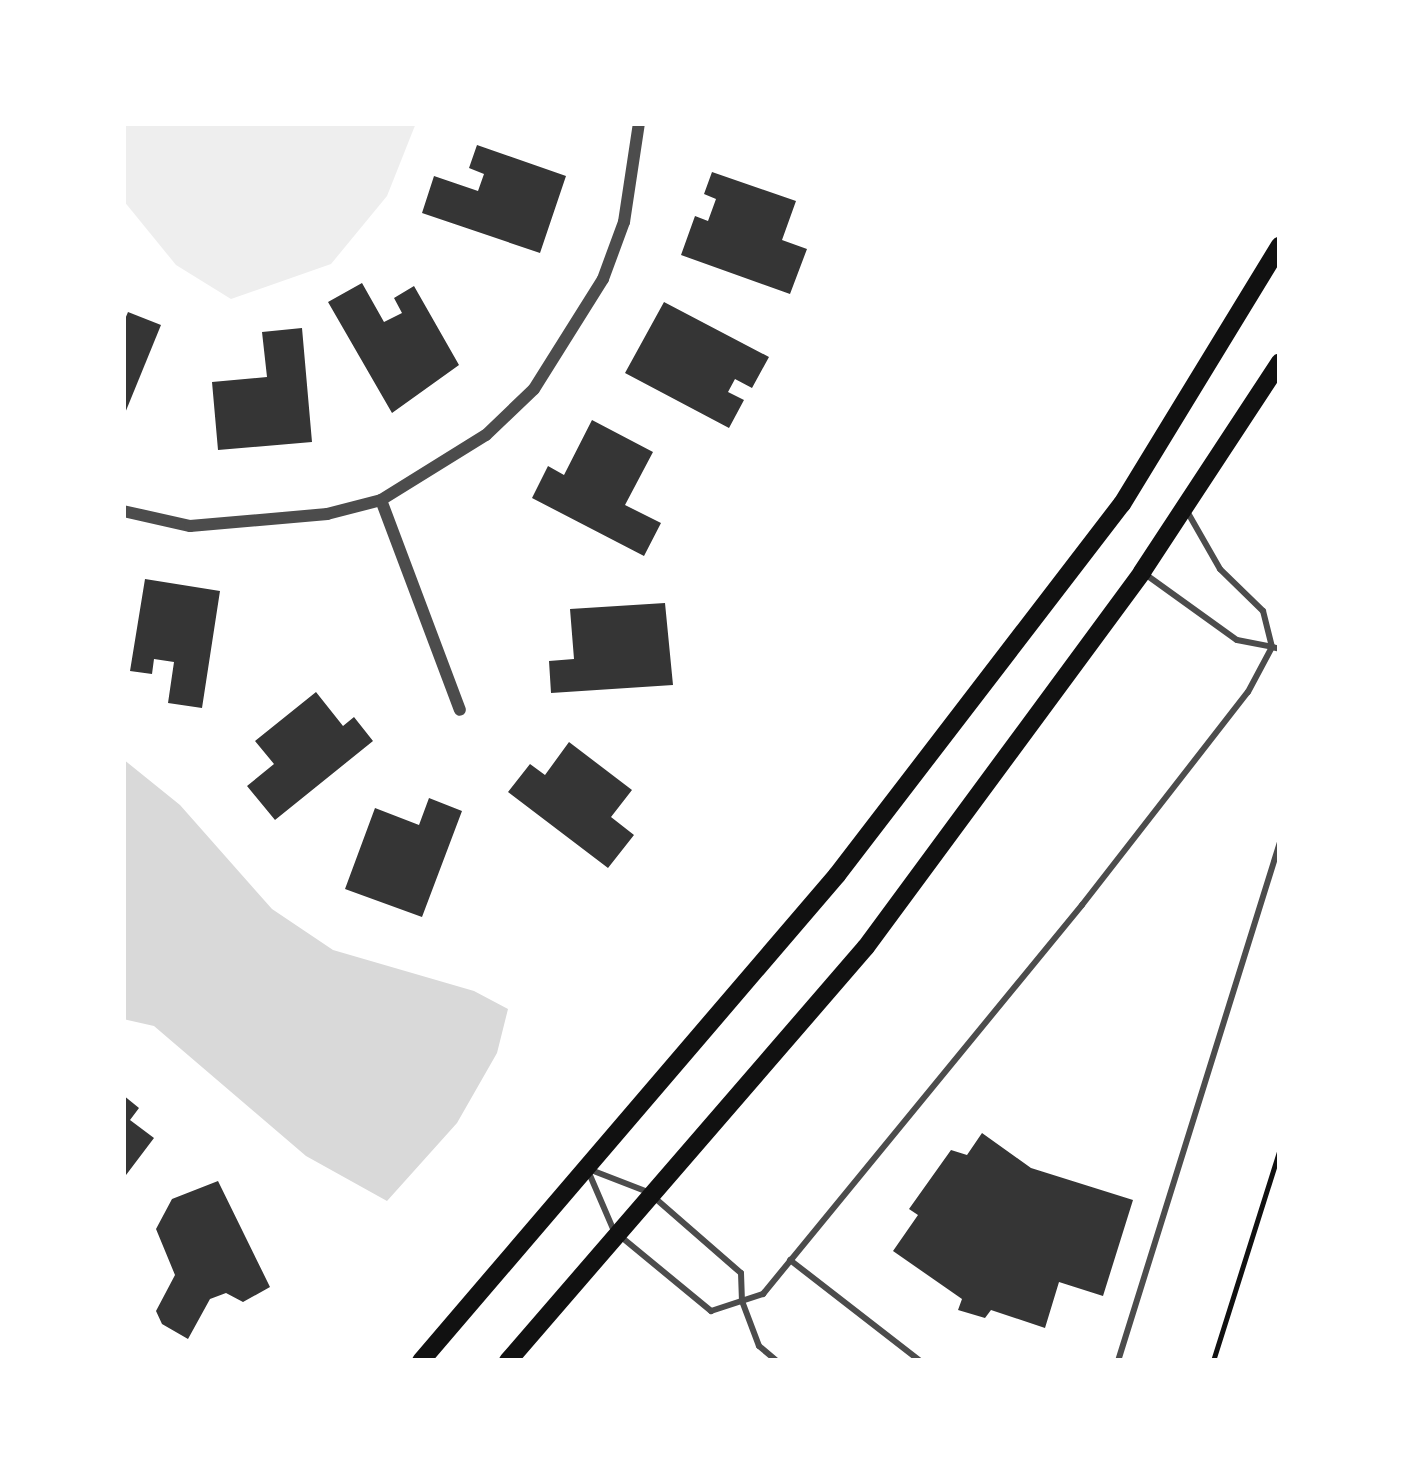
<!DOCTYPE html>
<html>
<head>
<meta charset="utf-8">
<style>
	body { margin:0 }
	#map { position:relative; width:1403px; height:1484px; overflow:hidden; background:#fff; font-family:Arial,sans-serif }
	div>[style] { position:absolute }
	.green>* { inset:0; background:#eee }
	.water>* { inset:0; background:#d9d9d9 }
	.building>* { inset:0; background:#353535 }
	.path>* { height:4.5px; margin:-2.25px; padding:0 2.25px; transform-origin:2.25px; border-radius:2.25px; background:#111 }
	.service>* { height:6px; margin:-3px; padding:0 3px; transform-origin:3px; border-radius:3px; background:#4c4c4c }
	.minor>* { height:12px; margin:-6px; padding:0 6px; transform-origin:6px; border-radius:6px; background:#4c4c4c }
	.secondary>* { height:18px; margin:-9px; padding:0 9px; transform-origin:9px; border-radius:9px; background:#111 }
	span { translate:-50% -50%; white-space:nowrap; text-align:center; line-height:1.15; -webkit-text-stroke:9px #fff; paint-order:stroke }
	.frame { position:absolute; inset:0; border:126px solid #fff; pointer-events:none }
</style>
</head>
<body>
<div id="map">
	<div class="green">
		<div style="clip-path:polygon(123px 123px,416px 123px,387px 196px,331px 264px,231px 299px,176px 265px,123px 200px)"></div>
	</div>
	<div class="water">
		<div style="clip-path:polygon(123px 759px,180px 805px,272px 909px,333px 950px,474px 991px,508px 1009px,497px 1053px,457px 1123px,387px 1201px,306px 1156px,154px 1026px,123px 1019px)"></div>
	</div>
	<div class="building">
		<div style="clip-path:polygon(477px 145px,566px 176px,540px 253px,422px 213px,434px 176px,478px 191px,484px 174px,469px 168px)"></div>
		<div style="clip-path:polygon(712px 172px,796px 201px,782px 240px,807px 249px,790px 294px,681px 255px,695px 216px,708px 221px,716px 199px,704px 194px)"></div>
		<div style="clip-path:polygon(362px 283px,384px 322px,402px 313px,394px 298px,414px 286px,459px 365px,392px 413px,328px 302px)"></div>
		<div style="clip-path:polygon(664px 302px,769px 357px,752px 388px,735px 379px,728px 392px,744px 400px,729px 428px,625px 373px)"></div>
		<div style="clip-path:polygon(128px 312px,161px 325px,123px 418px,123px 324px)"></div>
		<div style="clip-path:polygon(302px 328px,312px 442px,218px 450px,212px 382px,267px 377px,262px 332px)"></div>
		<div style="clip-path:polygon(592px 420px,653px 452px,625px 505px,661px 523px,644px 556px,532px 498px,548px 466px,564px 475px)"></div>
		<div style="clip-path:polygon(145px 579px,220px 591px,202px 708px,168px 703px,174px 662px,154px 659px,152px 674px,130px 671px)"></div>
		<div style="clip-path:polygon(665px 603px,673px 685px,551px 693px,549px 661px,574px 659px,570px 609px)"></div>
		<div style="clip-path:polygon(316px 692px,343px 726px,354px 717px,373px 741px,275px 820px,247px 786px,274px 764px,255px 741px)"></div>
		<div style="clip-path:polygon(569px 742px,632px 790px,611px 817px,634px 835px,608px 868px,508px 792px,530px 764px,545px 775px)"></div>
		<div style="clip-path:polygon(429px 798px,462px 811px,422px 917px,345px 889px,375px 808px,419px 825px)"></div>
		<div style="clip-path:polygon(123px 1095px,139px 1108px,130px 1120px,154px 1138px,123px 1179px)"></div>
		<div style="clip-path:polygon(982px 1133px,1031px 1168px,1133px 1200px,1103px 1296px,1059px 1282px,1045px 1328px,991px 1310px,985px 1318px,958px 1310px,962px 1299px,893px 1251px,918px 1215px,909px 1209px,951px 1150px,967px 1155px)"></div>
		<div style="clip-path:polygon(218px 1181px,270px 1287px,243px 1302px,226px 1293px,210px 1299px,188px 1339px,162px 1324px,156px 1311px,175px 1275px,156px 1229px,172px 1199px)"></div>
	</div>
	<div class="path">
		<div style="left:1213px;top:1361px;width:223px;rotate:-72.5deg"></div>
	</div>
	<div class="service">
		<div style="left:1145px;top:574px;width:113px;rotate:35.7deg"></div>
		<div style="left:1237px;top:640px;width:36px;rotate:11deg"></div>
		<div style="left:1272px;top:647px;width:37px;rotate:-104deg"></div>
		<div style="left:1263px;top:611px;width:60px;rotate:-135.7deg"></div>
		<div style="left:1220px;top:569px;width:64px;rotate:-119.7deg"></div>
		<div style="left:591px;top:1170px;width:61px;rotate:21.1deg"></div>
		<div style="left:648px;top:1192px;width:123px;rotate:41.1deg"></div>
		<div style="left:741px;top:1273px;width:28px;rotate:88deg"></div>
		<div style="left:742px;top:1301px;width:48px;rotate:69.3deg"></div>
		<div style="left:759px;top:1346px;width:23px;rotate:40deg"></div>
		<div style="left:589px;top:1173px;width:63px;rotate:66.7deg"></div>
		<div style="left:614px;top:1231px;width:126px;rotate:39.5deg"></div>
		<div style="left:711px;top:1311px;width:55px;rotate:-18.1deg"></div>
		<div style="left:763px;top:1294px;width:503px;rotate:-50.65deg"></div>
		<div style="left:1082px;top:905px;width:270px;rotate:-52.1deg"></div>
		<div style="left:1248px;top:692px;width:51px;rotate:-61.9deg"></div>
		<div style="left:1272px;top:647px;width:8px;rotate:14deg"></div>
		<div style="left:790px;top:1260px;width:165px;rotate:37.8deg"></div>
		<div style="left:1118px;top:1361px;width:544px;rotate:-72.66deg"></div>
	</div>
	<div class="minor">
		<div style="left:381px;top:500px;width:224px;rotate:69.4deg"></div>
		<div style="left:123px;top:511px;width:69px;rotate:12.6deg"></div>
		<div style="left:190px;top:526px;width:138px;rotate:-5deg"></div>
		<div style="left:327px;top:514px;width:56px;rotate:-14.5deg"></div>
		<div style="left:381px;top:500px;width:123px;rotate:-31.8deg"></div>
		<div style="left:486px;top:435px;width:66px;rotate:-43.8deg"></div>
		<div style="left:534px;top:389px;width:130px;rotate:-57.9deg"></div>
		<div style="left:603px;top:279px;width:61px;rotate:-69.8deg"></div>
		<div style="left:624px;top:222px;width:100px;rotate:-81.4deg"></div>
	</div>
	<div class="secondary">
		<div style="left:421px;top:1361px;width:640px;rotate:-49.44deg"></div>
		<div style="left:837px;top:875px;width:468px;rotate:-52.5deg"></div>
		<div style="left:1122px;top:504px;width:303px;rotate:-58.6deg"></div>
		<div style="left:508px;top:1361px;width:547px;rotate:-49.15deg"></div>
		<div style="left:866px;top:947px;width:466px;rotate:-53.6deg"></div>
		<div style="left:1142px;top:572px;width:251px;rotate:-56.7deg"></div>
	</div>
	<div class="frame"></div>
</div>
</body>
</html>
